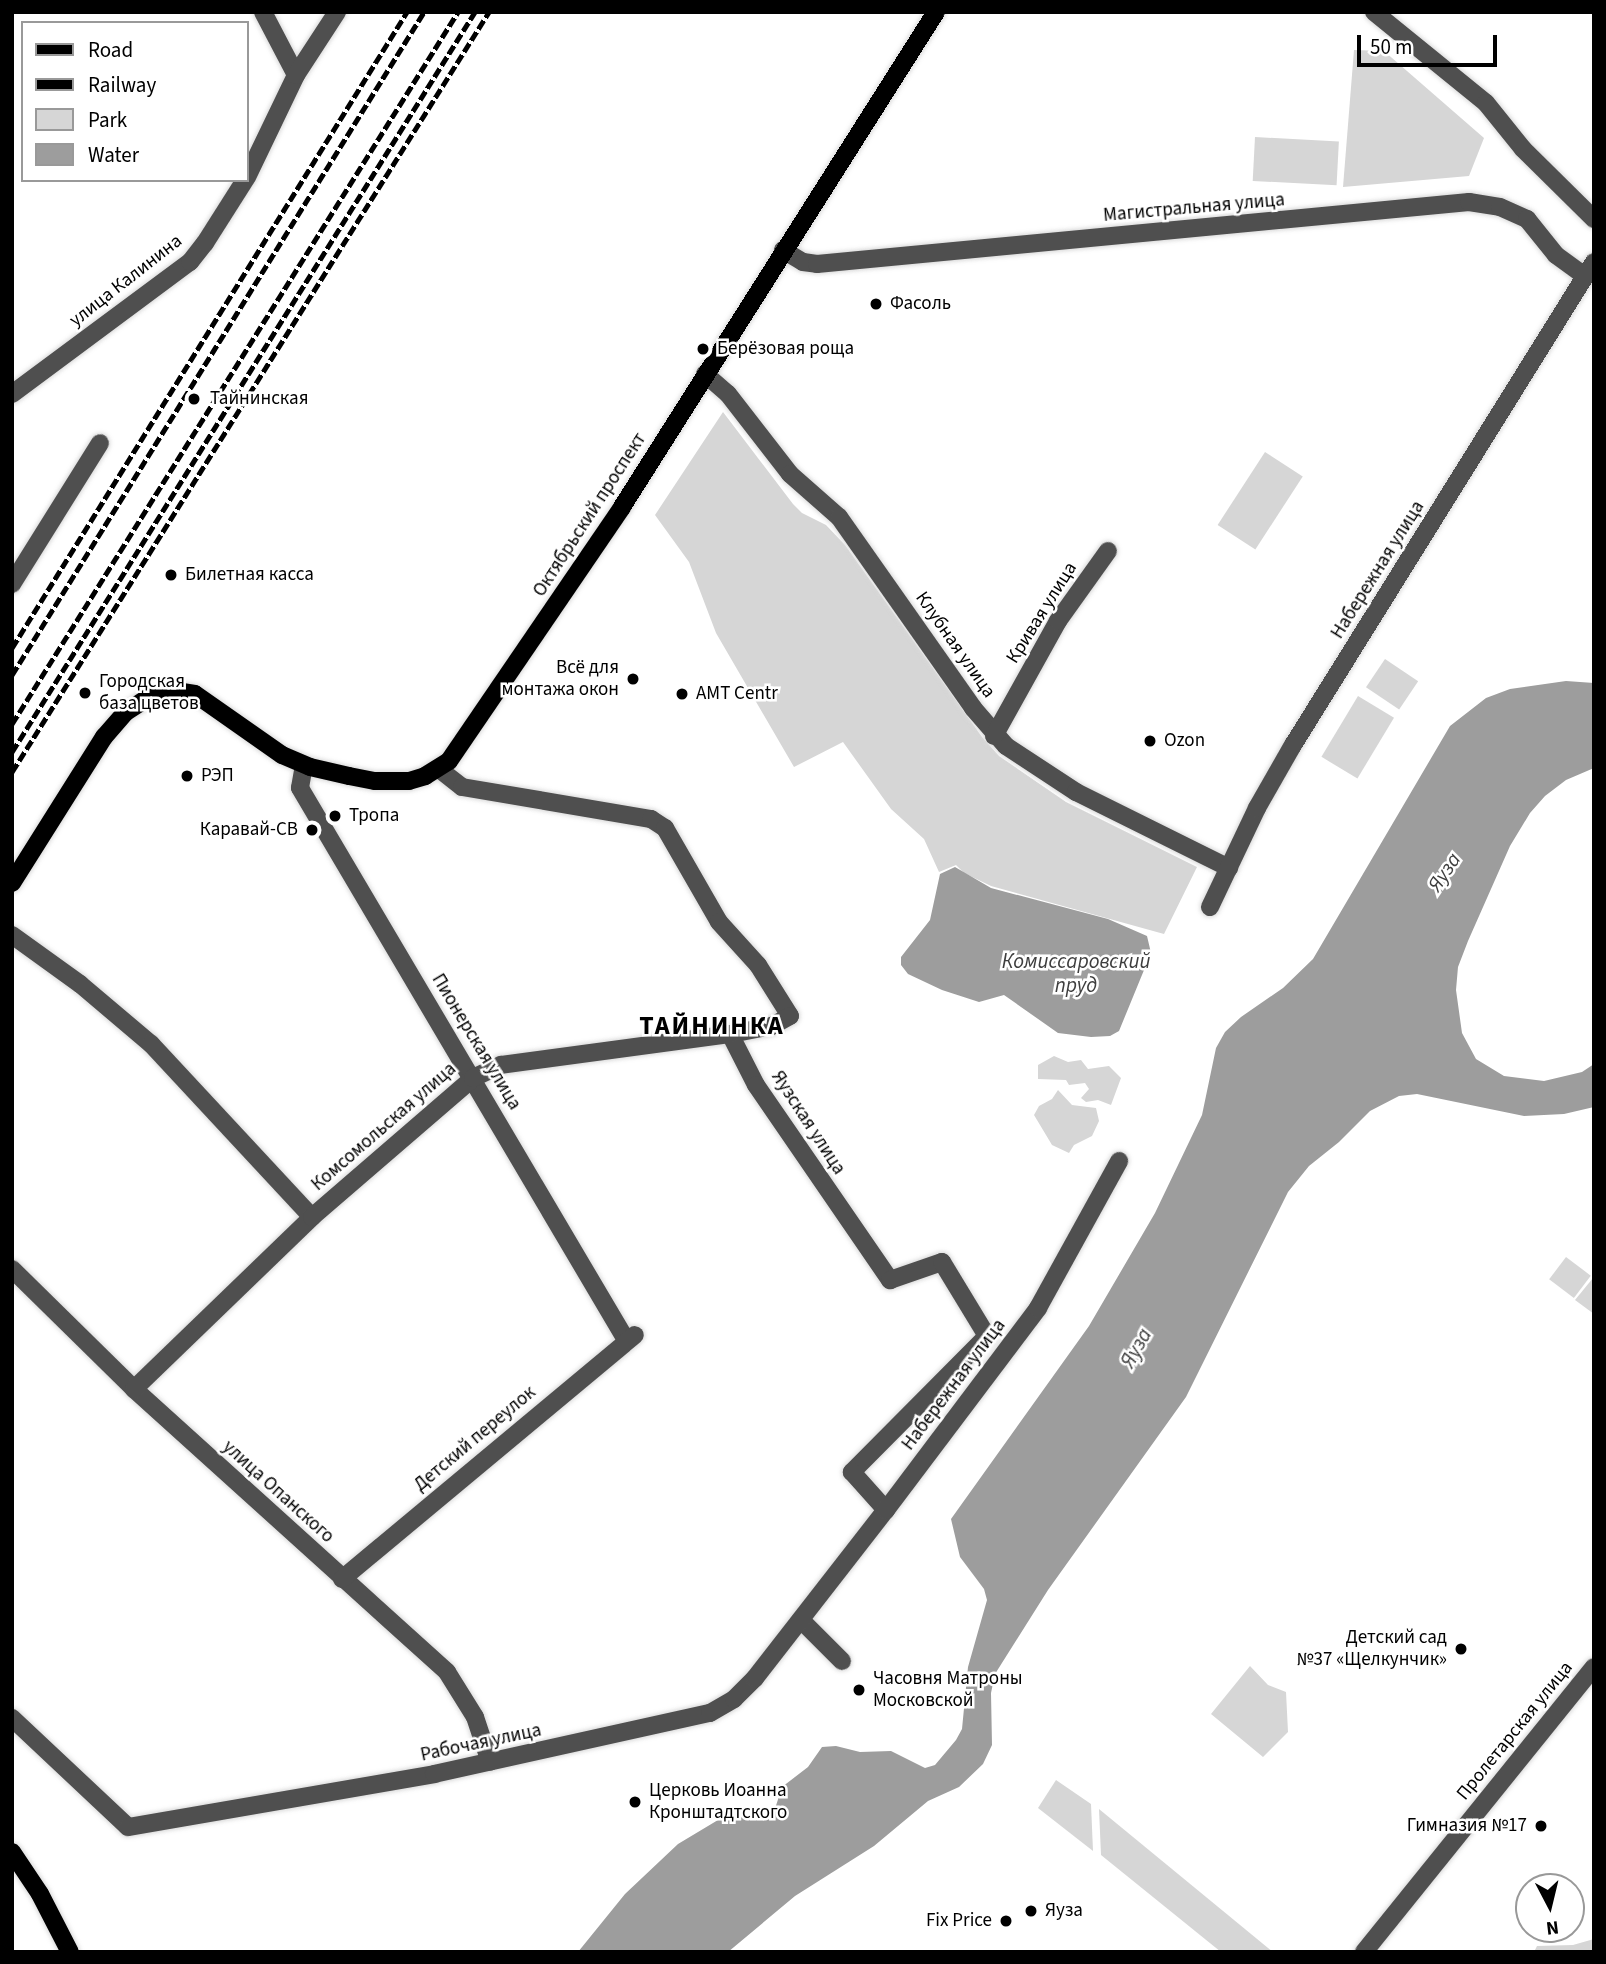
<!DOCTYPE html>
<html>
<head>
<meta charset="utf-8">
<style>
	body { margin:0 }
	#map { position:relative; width:1606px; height:1964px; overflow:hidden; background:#fff; font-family:"Source Sans 3",sans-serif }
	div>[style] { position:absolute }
	.green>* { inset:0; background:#d6d6d6; transform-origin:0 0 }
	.water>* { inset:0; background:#9d9d9d }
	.roads { filter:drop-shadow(0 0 2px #dbdbdb) drop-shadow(0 0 2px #dbdbdb) }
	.minor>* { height:18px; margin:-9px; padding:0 9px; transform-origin:9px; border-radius:9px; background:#4f4f4f }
	.major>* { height:18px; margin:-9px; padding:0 9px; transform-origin:9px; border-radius:9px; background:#000 }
	.rail>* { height:5px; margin-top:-2.5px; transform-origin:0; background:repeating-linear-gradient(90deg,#000 0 10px,transparent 0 13.5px) }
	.dots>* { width:19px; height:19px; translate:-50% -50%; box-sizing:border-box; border:4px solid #fff; border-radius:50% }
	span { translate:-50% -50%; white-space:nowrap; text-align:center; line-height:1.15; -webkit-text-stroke:5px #fff; paint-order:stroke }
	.street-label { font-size:19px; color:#000 }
	.poi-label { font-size:19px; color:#000 }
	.left { translate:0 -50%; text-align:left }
	.right { translate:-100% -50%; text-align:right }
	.water-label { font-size:21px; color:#3e3e3e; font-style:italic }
	.district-label { font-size:26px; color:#000; font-weight:700; letter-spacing:2px }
	.frame { position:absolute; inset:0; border:14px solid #000; pointer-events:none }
	.legend { position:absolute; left:21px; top:21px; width:228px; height:161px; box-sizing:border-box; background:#fff; border:2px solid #999; margin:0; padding:9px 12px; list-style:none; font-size:21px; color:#000 }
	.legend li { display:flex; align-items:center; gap:14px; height:35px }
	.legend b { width:35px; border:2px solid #999 }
	.north { position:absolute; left:1515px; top:1873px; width:70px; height:70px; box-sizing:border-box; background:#fff; border:2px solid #999; border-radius:50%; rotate:173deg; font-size:19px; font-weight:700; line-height:28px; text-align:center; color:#000 }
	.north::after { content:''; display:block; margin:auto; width:24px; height:32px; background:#000; clip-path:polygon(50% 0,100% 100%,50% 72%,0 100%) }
	.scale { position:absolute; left:1357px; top:35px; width:140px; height:32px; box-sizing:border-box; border:4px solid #000; border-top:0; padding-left:9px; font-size:21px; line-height:24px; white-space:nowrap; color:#000; -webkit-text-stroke:5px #fff; paint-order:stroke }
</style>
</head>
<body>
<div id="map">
	<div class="green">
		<div style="clip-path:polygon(1354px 50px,1384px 51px,1484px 138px,1469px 176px,1343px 187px)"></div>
		<div style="left:1255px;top:137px;width:84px;height:44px;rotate:3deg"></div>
		<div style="clip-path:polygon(723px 412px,793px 504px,802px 513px,826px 525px,845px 545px,982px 737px,999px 756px,1066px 802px,1197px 867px,1164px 934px,991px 886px,964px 873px,956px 865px,939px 872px,924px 839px,891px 809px,843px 742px,794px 767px,716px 633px,689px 562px,655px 515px)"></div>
		<div style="left:1265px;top:452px;width:45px;height:87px;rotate:33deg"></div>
		<div style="left:1385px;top:659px;width:40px;height:34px;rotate:34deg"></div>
		<div style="left:1358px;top:696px;width:42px;height:71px;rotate:31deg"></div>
		<div style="clip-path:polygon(1054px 1056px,1068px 1062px,1081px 1060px,1088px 1069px,1109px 1066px,1121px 1078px,1111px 1105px,1098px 1100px,1086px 1102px,1081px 1098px,1089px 1089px,1085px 1083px,1069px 1085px,1066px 1080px,1038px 1079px,1038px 1065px)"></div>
		<div style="clip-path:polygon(1058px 1090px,1072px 1105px,1096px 1108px,1099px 1121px,1092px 1136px,1074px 1145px,1069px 1153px,1052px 1145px,1034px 1115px,1039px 1106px,1052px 1099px)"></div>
		<div style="left:1566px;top:1257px;width:31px;height:28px;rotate:37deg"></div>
		<div style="clip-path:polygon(1593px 1278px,1594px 1278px,1594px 1314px,1575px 1300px)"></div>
		<div style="clip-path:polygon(1250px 1666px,1268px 1685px,1286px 1692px,1288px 1732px,1263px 1757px,1211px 1714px)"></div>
		<div style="clip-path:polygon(1056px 1780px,1091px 1804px,1093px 1851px,1038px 1808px)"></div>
		<div style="clip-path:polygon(1099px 1809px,1273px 1952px,1221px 1952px,1101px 1855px)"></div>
		<div style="clip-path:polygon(1594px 1939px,1594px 1952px,1534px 1952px,1537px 1946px,1573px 1945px)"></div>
	</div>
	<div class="water">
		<div style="clip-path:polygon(1566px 681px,1594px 683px,1594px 768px,1566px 780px,1545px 796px,1530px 813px,1510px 846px,1468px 941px,1458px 967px,1456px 990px,1462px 1033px,1476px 1059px,1504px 1076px,1544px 1081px,1582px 1072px,1594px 1064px,1594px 1107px,1564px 1114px,1524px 1116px,1417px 1094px,1399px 1096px,1370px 1111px,1339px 1142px,1309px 1166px,1288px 1192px,1186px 1397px,1048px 1590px,995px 1674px,991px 1693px,992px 1745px,983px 1764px,959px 1787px,928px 1801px,874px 1846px,795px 1896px,728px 1952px,578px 1952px,625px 1894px,678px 1844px,723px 1817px,772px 1818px,782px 1787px,808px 1767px,822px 1747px,836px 1746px,860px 1752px,891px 1751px,925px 1768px,935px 1765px,956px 1740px,962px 1729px,968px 1667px,987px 1600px,984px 1589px,960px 1557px,951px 1519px,1089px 1326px,1155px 1213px,1202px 1115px,1216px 1048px,1225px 1032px,1241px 1017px,1283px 988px,1313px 959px,1450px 726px,1486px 698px,1510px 689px)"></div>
		<div style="clip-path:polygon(955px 867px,991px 888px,1108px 919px,1147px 936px,1151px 953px,1119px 1031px,1110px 1036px,1091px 1037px,1058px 1033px,1004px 995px,979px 1002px,942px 990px,908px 974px,901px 965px,901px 957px,930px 920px,940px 874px)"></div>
	</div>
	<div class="roads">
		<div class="minor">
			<div style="left:263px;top:12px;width:71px;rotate:62.4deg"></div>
			<div style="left:1374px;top:12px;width:144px;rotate:39.1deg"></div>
			<div style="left:1486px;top:103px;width:59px;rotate:51.2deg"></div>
			<div style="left:1523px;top:149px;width:100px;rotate:44.6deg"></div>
			<div style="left:247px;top:177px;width:113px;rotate:-64.3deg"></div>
			<div style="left:296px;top:75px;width:75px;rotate:-56.9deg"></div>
			<div style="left:783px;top:250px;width:23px;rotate:31deg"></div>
			<div style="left:803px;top:262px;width:14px;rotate:8deg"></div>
			<div style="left:817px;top:264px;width:655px;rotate:-5.43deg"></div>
			<div style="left:1469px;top:202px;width:31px;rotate:9deg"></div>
			<div style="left:1500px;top:207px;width:30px;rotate:24deg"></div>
			<div style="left:1527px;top:219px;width:46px;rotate:51.1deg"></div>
			<div style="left:1556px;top:255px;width:36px;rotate:36deg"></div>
			<div style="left:705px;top:374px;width:30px;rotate:41deg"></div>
			<div style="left:728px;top:394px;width:101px;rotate:52.2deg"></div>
			<div style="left:790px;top:474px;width:65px;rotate:41.3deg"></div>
			<div style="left:839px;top:517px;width:233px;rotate:54.9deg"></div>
			<div style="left:973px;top:708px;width:50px;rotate:49deg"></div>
			<div style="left:1006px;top:746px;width:84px;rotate:33.3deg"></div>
			<div style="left:1076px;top:792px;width:171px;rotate:26.4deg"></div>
			<div style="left:12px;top:394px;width:222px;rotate:-36.6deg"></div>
			<div style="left:190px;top:262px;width:24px;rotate:-52deg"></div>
			<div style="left:205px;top:243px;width:75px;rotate:-57.6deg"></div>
			<div style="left:12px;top:584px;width:166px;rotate:-58deg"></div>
			<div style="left:994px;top:736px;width:132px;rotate:-60.9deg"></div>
			<div style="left:1058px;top:621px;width:86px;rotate:-54.5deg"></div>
			<div style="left:304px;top:765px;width:23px;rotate:100deg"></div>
			<div style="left:300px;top:788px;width:641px;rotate:59.43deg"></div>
			<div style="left:439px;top:769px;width:29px;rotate:38deg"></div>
			<div style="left:462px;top:787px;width:192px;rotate:9.6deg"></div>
			<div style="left:651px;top:819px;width:17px;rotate:33deg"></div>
			<div style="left:665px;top:828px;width:108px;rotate:60.1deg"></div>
			<div style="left:719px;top:922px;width:58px;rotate:47.8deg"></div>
			<div style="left:758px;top:965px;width:60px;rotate:57.9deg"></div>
			<div style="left:790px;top:1016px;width:21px;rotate:151deg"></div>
			<div style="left:772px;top:1026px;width:43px;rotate:169.2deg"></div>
			<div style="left:730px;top:1034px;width:57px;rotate:63deg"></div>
			<div style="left:756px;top:1085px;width:237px;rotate:55.5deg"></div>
			<div style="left:890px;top:1280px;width:55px;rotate:-19.1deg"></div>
			<div style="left:942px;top:1262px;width:87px;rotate:58.7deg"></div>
			<div style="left:987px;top:1336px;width:192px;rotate:134.8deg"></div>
			<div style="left:852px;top:1472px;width:51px;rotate:48.2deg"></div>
			<div style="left:1210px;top:907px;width:110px;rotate:-64.6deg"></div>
			<div style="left:1257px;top:808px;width:73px;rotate:-60.3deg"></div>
			<div style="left:1293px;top:745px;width:569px;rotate:-58.07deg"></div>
			<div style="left:12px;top:935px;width:84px;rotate:35.8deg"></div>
			<div style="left:80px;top:984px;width:93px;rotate:40.2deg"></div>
			<div style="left:151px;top:1044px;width:236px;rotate:47.1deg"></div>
			<div style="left:12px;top:1269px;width:171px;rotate:44.5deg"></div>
			<div style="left:134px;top:1389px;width:422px;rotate:42.1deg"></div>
			<div style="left:447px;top:1672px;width:53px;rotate:58.1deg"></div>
			<div style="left:475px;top:1717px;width:47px;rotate:71.6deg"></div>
			<div style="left:134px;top:1389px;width:248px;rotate:-44deg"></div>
			<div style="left:312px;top:1217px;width:213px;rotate:-40.8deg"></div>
			<div style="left:473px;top:1078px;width:31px;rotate:-25deg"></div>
			<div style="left:501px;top:1065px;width:231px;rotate:-7.7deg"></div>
			<div style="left:342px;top:1579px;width:381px;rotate:-39.8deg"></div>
			<div style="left:801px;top:1620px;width:58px;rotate:45deg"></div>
			<div style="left:12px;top:1718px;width:159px;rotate:43.2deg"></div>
			<div style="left:128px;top:1827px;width:311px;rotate:-9.8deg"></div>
			<div style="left:434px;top:1774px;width:283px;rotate:-12.5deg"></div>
			<div style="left:710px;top:1713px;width:28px;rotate:-30deg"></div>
			<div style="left:734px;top:1699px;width:30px;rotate:-45deg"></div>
			<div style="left:755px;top:1678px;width:213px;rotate:-52.1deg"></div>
			<div style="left:886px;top:1510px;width:253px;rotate:-53deg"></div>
			<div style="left:1038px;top:1308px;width:168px;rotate:-61.1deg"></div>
			<div style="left:1364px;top:1952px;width:366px;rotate:-51.1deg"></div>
		</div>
		<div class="major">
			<div style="left:12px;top:883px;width:173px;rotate:-57.8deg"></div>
			<div style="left:104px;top:737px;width:33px;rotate:-49deg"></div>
			<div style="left:126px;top:712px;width:30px;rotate:-33deg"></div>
			<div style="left:151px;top:696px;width:25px;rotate:-11deg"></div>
			<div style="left:176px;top:691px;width:19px;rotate:9deg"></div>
			<div style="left:195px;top:694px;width:106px;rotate:35deg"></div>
			<div style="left:282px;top:755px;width:30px;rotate:23deg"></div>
			<div style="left:310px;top:767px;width:40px;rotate:13deg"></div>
			<div style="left:349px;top:776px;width:26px;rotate:11deg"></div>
			<div style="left:375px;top:781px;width:34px"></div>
			<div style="left:409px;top:781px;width:17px;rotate:-17deg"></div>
			<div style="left:425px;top:776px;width:28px;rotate:-32deg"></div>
			<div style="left:449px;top:761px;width:307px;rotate:-55.7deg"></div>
			<div style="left:622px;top:507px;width:586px;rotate:-57.61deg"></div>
			<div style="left:12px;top:1852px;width:50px;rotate:56.3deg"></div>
			<div style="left:40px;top:1894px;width:65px;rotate:62.7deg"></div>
		</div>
	</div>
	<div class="rail">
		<div style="left:12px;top:648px;width:749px;rotate:-58.16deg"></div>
		<div style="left:12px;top:675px;width:781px;rotate:-58.14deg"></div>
		<div style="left:12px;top:724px;width:840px;rotate:-57.94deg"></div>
		<div style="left:12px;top:752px;width:873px;rotate:-57.97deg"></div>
		<div style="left:12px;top:772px;width:897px;rotate:-57.89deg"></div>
	</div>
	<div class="dots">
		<div style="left:876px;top:304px;background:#000"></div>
		<div style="left:703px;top:349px;background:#000"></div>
		<div style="left:194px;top:399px;background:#000"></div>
		<div style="left:171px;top:575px;background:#000"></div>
		<div style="left:633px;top:679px;background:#000"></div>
		<div style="left:85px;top:693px;background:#000"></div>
		<div style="left:682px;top:694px;background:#000"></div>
		<div style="left:1150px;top:741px;background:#000"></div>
		<div style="left:187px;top:776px;background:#000"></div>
		<div style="left:335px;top:816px;background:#000"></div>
		<div style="left:312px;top:830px;background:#000"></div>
		<div style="left:1461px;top:1649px;background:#000"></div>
		<div style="left:859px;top:1690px;background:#000"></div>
		<div style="left:635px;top:1802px;background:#000"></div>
		<div style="left:1541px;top:1826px;background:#000"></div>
		<div style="left:1031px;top:1911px;background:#000"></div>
		<div style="left:1006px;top:1921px;background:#000"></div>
	</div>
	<div class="street-label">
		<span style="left:1194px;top:208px;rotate:-5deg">Магистральная улица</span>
		<span style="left:126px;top:281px;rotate:-38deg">улица Калинина</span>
		<span style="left:590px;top:515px;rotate:-57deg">Октябрьский проспект</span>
		<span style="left:1378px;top:570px;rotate:-58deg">Набережная улица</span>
		<span style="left:1042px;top:613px;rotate:-58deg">Кривая улица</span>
		<span style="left:955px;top:645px;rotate:55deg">Клубная улица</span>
		<span style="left:476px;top:1042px;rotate:59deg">Пионерская улица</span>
		<span style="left:808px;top:1123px;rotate:57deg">Яузская улица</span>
		<span style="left:384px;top:1127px;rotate:-41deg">Комсомольская улица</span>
		<span style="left:954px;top:1385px;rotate:-53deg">Набережная улица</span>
		<span style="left:475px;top:1439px;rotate:-40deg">Детский переулок</span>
		<span style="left:278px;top:1492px;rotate:42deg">улица Опанского</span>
		<span style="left:1515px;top:1731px;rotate:-51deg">Пролетарская улица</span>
		<span style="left:481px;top:1743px;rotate:-12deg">Рабочая улица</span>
	</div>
	<div class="poi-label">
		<span class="left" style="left:890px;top:304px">Фасоль</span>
		<span class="left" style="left:717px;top:349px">Берёзовая роща</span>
		<span class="left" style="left:210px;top:399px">Тайнинская</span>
		<span class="left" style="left:185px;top:575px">Билетная касса</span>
		<span class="right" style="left:619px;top:679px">Всё для<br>монтажа окон</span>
		<span class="left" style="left:99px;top:693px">Городская<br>база цветов</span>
		<span class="left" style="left:696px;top:694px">AMT Centr</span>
		<span class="left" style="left:1164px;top:741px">Ozon</span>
		<span class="left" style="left:201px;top:776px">РЭП</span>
		<span class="left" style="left:349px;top:816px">Тропа</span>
		<span class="right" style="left:298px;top:830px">Каравай-СВ</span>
		<span class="right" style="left:1447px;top:1649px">Детский сад<br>№37 «Щелкунчик»</span>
		<span class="left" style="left:873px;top:1690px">Часовня Матроны<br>Московской</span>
		<span class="left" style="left:649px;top:1802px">Церковь Иоанна<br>Кронштадтского</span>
		<span class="right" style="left:1527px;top:1826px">Гимназия №17</span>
		<span class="left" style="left:1045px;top:1911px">Яуза</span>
		<span class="right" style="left:992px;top:1921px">Fix Price</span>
	</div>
	<div class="water-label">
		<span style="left:1444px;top:872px;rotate:-56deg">Яуза</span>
		<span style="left:1076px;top:973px">Комиссаровский<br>пруд</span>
		<span style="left:1136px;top:1348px;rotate:-61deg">Яуза</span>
	</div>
	<div class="district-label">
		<span style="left:712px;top:1026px">ТАЙНИНКА</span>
	</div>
	<div class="frame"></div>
	<ul class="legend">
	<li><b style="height:9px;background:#000"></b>Road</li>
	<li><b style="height:9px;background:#000"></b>Railway</li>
	<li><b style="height:19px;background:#d6d6d6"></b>Park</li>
	<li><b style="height:19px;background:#9d9d9d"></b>Water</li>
	</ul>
	<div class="north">N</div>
	<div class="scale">50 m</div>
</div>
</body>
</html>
